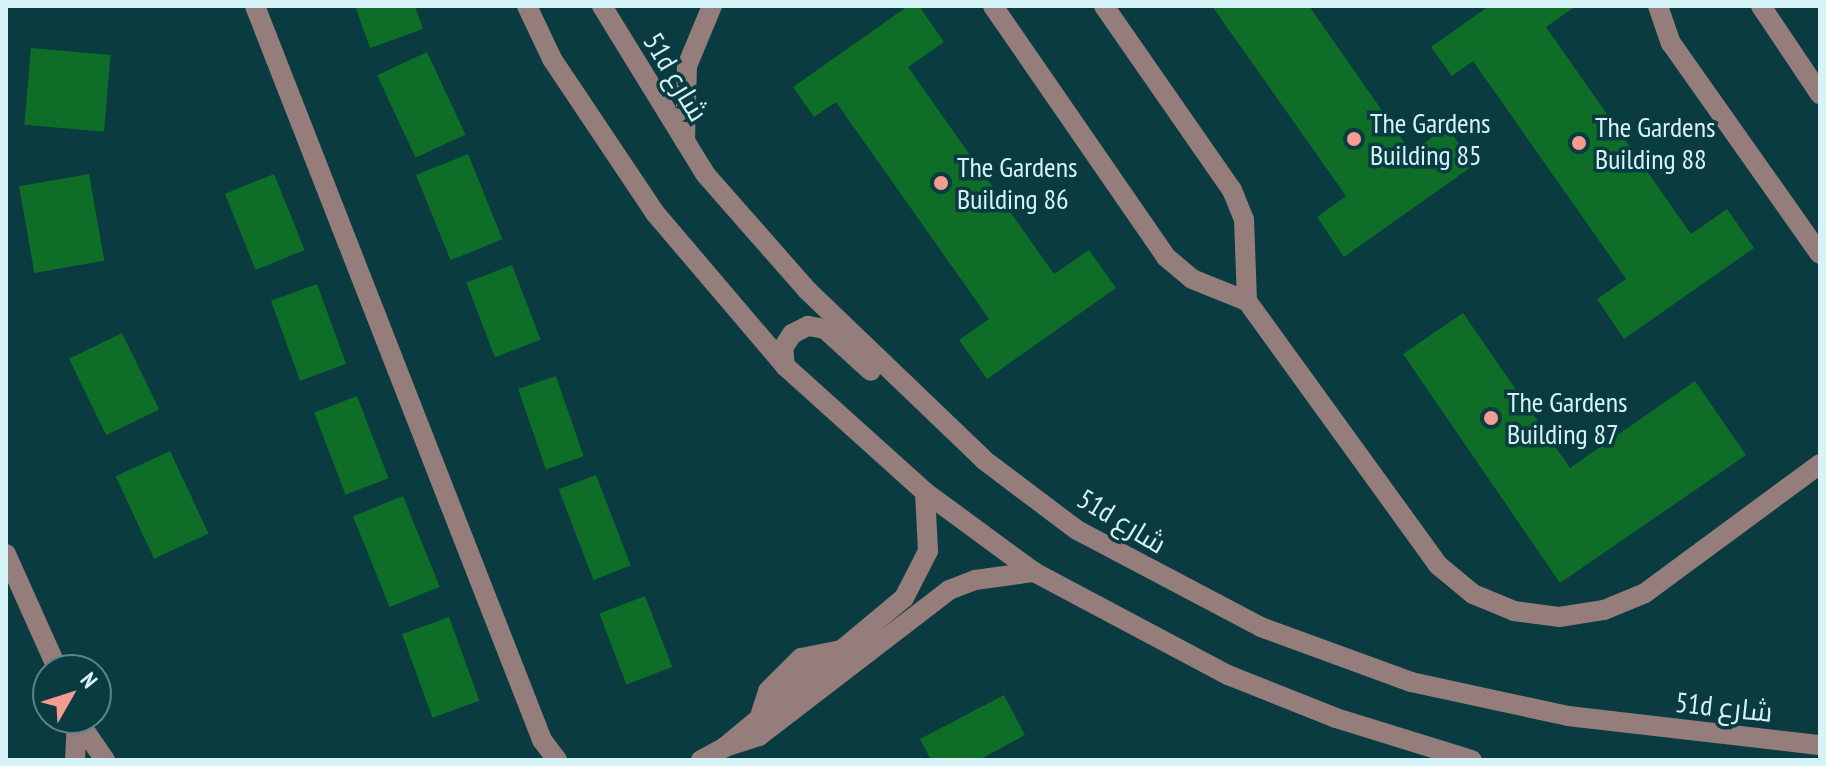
<!DOCTYPE html>
<html>
<head>
<meta charset="utf-8">
<style>
	body { margin:0 }
	#map { position:relative; width:1826px; height:766px; overflow:hidden; background:#093b41; font-family:"PT Sans Narrow",Cairo,sans-serif }
	div>[style] { position:absolute }
	.building>* { inset:0; background:#0e6d27; transform-origin:0 0 }
	.minor>* { height:20px; margin:-10px; padding:0 10px; transform-origin:10px; border-radius:10px; background:#947d7a }
	.dots>* { width:22px; height:22px; translate:-50% -50%; box-sizing:border-box; border:4px solid #093b41; border-radius:50% }
	span { translate:-50% -50%; white-space:nowrap; text-align:center; line-height:1.15; -webkit-text-stroke:7px #093b41; paint-order:stroke }
	.street-label { font-size:28px; color:#d6f4f8 }
	.poi-label { font-size:28px; color:#d6f4f8 }
	.left { translate:0 -50%; text-align:left }
	.frame { position:absolute; inset:0; border:8px solid #d6f4f8; pointer-events:none }
	.north { position:absolute; left:32px; top:654px; width:80px; height:80px; box-sizing:border-box; background:#093b41; border:2px solid #5b858a; border-radius:50%; rotate:51deg; font-size:22px; font-weight:700; line-height:32px; text-align:center; color:#d6f4f8 }
	.north::after { content:''; display:block; margin:auto; width:28px; height:36px; background:#f59c92; clip-path:polygon(50% 0,100% 100%,50% 72%,0 100%) }
</style>
</head>
<body>
<div id="map">
	<div class="building">
		<div style="clip-path:polygon(355px 6px,415px 6px,423px 29px,370px 48px)"></div>
		<div style="clip-path:polygon(908px 6px,919px 6px,944px 42px,908px 67px,1054px 274px,1089px 250px,1116px 288px,987px 379px,959px 340px,989px 319px,836px 102px,814px 117px,793px 87px)"></div>
		<div style="clip-path:polygon(1212px 6px,1309px 6px,1411px 152px,1447px 127px,1474px 165px,1344px 257px,1317px 217px,1346px 196px)"></div>
		<div style="clip-path:polygon(1489px 6px,1576px 6px,1546px 27px,1691px 234px,1727px 209px,1754px 248px,1624px 339px,1597px 299px,1626px 279px,1473px 61px,1452px 76px,1431px 47px)"></div>
		<div style="left:31px;top:48px;width:80px;height:77px;rotate:5deg"></div>
		<div style="left:427px;top:52px;width:91px;height:55px;rotate:65deg"></div>
		<div style="left:468px;top:154px;width:92px;height:56px;rotate:68deg"></div>
		<div style="left:89px;top:174px;width:88px;height:71px;rotate:80deg"></div>
		<div style="left:274px;top:174px;width:82px;height:53px;rotate:68deg"></div>
		<div style="left:512px;top:265px;width:80px;height:49px;rotate:69deg"></div>
		<div style="left:317px;top:284px;width:85px;height:49px;rotate:70deg"></div>
		<div style="clip-path:polygon(1463px 313px,1570px 468px,1695px 381px,1746px 455px,1560px 583px,1403px 354px)"></div>
		<div style="left:122px;top:333px;width:85px;height:59px;rotate:64deg"></div>
		<div style="left:556px;top:376px;width:85px;height:40px;rotate:71deg"></div>
		<div style="left:357px;top:396px;width:88px;height:46px;rotate:69deg"></div>
		<div style="left:170px;top:451px;width:91px;height:60px;rotate:65deg"></div>
		<div style="left:596px;top:475px;width:97px;height:40px;rotate:69deg"></div>
		<div style="left:403px;top:496px;width:98px;height:54px;rotate:68deg"></div>
		<div style="left:645px;top:596px;width:76px;height:49px;rotate:69deg"></div>
		<div style="left:449px;top:617px;width:89px;height:50px;rotate:70deg"></div>
		<div style="clip-path:polygon(1004px 695px,1025px 735px,979px 760px,931px 760px,920px 739px)"></div>
	</div>
	<div class="minor">
		<div style="left:255px;top:6px;width:788px;rotate:68.64deg"></div>
		<div style="left:542px;top:740px;width:25px;rotate:53deg"></div>
		<div style="left:527px;top:6px;width:59px;rotate:64.7deg"></div>
		<div style="left:552px;top:59px;width:185px;rotate:56.2deg"></div>
		<div style="left:655px;top:213px;width:201px;rotate:49.6deg"></div>
		<div style="left:785px;top:366px;width:188px;rotate:42deg"></div>
		<div style="left:925px;top:492px;width:135px;rotate:36.3deg"></div>
		<div style="left:1034px;top:572px;width:220px;rotate:28deg"></div>
		<div style="left:1228px;top:675px;width:116px;rotate:21.7deg"></div>
		<div style="left:1336px;top:718px;width:142px;rotate:17.2deg"></div>
		<div style="left:602px;top:6px;width:198px;rotate:58.4deg"></div>
		<div style="left:706px;top:175px;width:153px;rotate:48.7deg"></div>
		<div style="left:807px;top:290px;width:245px;rotate:43.8deg"></div>
		<div style="left:984px;top:460px;width:116px;rotate:37deg"></div>
		<div style="left:1077px;top:530px;width:208px;rotate:27.8deg"></div>
		<div style="left:1261px;top:627px;width:160px;rotate:20.1deg"></div>
		<div style="left:1411px;top:682px;width:161px;rotate:12.2deg"></div>
		<div style="left:1568px;top:716px;width:254px;rotate:6.6deg"></div>
		<div style="left:993px;top:6px;width:305px;rotate:55.4deg"></div>
		<div style="left:1166px;top:257px;width:34px;rotate:40deg"></div>
		<div style="left:1192px;top:279px;width:59px;rotate:21.8deg"></div>
		<div style="left:1104px;top:6px;width:224px;rotate:55.2deg"></div>
		<div style="left:1232px;top:190px;width:31px;rotate:68deg"></div>
		<div style="left:1244px;top:219px;width:82px;rotate:87.9deg"></div>
		<div style="left:1247px;top:301px;width:326px;rotate:54.1deg"></div>
		<div style="left:1438px;top:565px;width:45px;rotate:39.6deg"></div>
		<div style="left:1473px;top:594px;width:44px;rotate:22.5deg"></div>
		<div style="left:1514px;top:611px;width:45px;rotate:7.6deg"></div>
		<div style="left:1559px;top:617px;width:46px;rotate:-8.8deg"></div>
		<div style="left:1604px;top:610px;width:44px;rotate:-22.5deg"></div>
		<div style="left:1645px;top:593px;width:217px;rotate:-36.4deg"></div>
		<div style="left:1658px;top:6px;width:39px;rotate:71deg"></div>
		<div style="left:1671px;top:43px;width:258px;rotate:54.8deg"></div>
		<div style="left:1761px;top:6px;width:106px;rotate:56.2deg"></div>
		<div style="left:685px;top:141px;width:75px;rotate:-88.5deg"></div>
		<div style="left:687px;top:66px;width:65px;rotate:-67.4deg"></div>
		<div style="left:785px;top:366px;width:18px;rotate:-96deg"></div>
		<div style="left:783px;top:348px;width:17px;rotate:-57deg"></div>
		<div style="left:792px;top:334px;width:18px;rotate:-27deg"></div>
		<div style="left:808px;top:326px;width:17px;rotate:10deg"></div>
		<div style="left:825px;top:329px;width:62px;rotate:42.4deg"></div>
		<div style="left:6px;top:554px;width:127px;rotate:65.9deg"></div>
		<div style="left:761px;top:713px;width:23px;rotate:-72deg"></div>
		<div style="left:768px;top:691px;width:47px;rotate:-45deg"></div>
		<div style="left:801px;top:658px;width:46px;rotate:-11.3deg"></div>
		<div style="left:76px;top:718px;width:51px;rotate:55.4deg"></div>
		<div style="left:725px;top:747px;width:36px;rotate:-18deg"></div>
		<div style="left:759px;top:736px;width:240px;rotate:-37.5deg"></div>
		<div style="left:949px;top:590px;width:28px;rotate:-21deg"></div>
		<div style="left:975px;top:580px;width:60px;rotate:-7.7deg"></div>
		<div style="left:75px;top:760px;width:39px;rotate:-87deg"></div>
		<div style="left:701px;top:760px;width:27px;rotate:-28deg"></div>
		<div style="left:725px;top:747px;width:233px;rotate:-39.8deg"></div>
		<div style="left:904px;top:598px;width:53px;rotate:-62.9deg"></div>
		<div style="left:928px;top:551px;width:59px;rotate:-92.9deg"></div>
	</div>
	<div class="dots">
		<div style="left:1354px;top:139px;background:#f59c92"></div>
		<div style="left:1579px;top:143px;background:#f59c92"></div>
		<div style="left:941px;top:183px;background:#f59c92"></div>
		<div style="left:1491px;top:418px;background:#f59c92"></div>
	</div>
	<div class="street-label">
		<span style="left:676px;top:77px;rotate:59deg">51d شارع</span>
		<span style="left:1122px;top:521px;rotate:31deg">51d شارع</span>
		<span style="left:1724px;top:707px;rotate:6deg">51d شارع</span>
	</div>
	<div class="poi-label">
		<span class="left" style="left:1370px;top:139px">The Gardens<br>Building 85</span>
		<span class="left" style="left:1595px;top:143px">The Gardens<br>Building 88</span>
		<span class="left" style="left:957px;top:183px">The Gardens<br>Building 86</span>
		<span class="left" style="left:1507px;top:418px">The Gardens<br>Building 87</span>
	</div>
	<div class="frame"></div>
	<div class="north">N</div>
</div>
</body>
</html>
